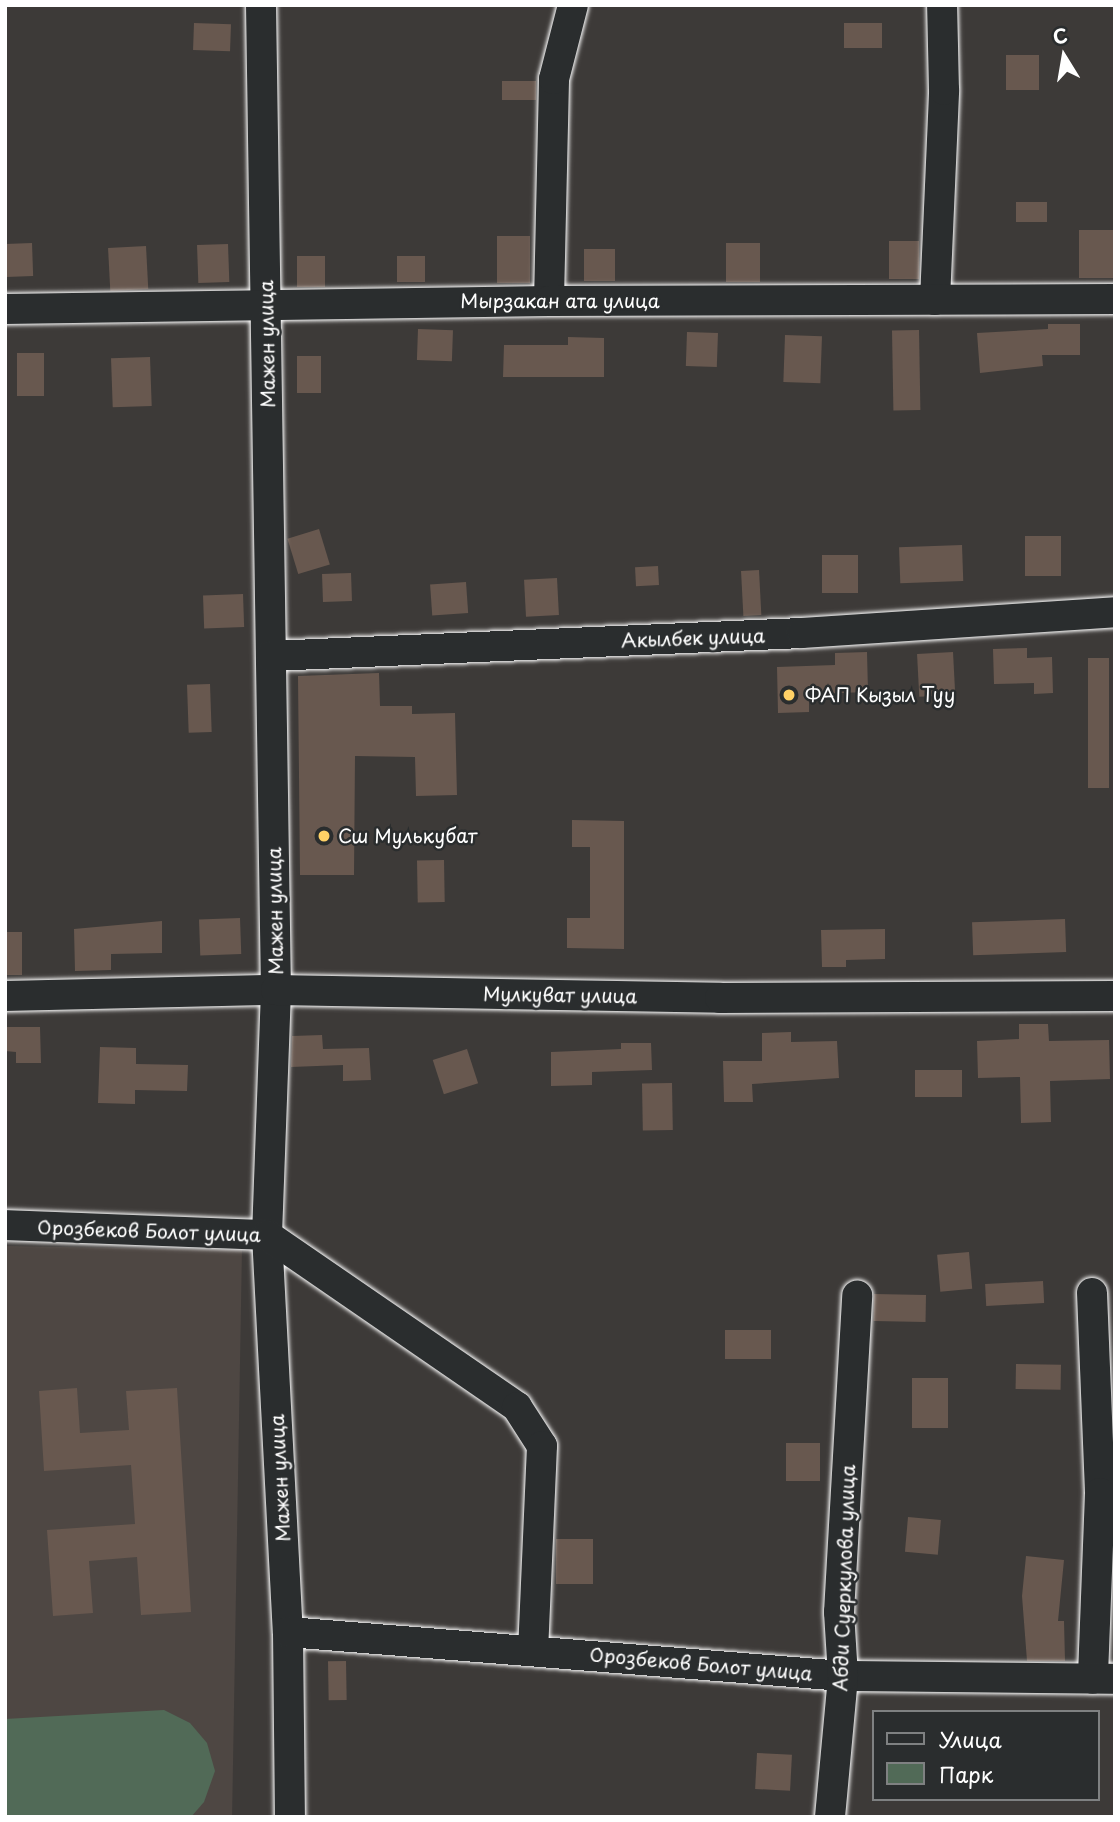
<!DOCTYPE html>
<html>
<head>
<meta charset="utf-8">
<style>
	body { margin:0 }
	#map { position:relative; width:1120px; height:1822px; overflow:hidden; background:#3d3a38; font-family:"Playpen Sans",sans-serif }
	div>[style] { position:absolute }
	.built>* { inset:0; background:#4e4743; transform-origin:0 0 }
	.green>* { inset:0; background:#516a57 }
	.building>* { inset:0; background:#68584f; transform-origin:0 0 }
	.roads { filter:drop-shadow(0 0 2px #fff) drop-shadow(0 0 2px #fff) }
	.minor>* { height:30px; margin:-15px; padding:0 15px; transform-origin:15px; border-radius:15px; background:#2a2d2e }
	.dots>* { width:19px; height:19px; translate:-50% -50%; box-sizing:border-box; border:4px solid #2a2d2e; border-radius:50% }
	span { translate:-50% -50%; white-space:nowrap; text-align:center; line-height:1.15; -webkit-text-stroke:5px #2a2d2e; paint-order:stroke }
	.street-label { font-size:19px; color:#fff }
	.poi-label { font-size:19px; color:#fff }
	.left { translate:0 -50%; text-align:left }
	.frame { position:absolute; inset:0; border:7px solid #fff; pointer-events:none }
	.legend { position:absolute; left:872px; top:1710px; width:228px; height:91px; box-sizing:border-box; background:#2a2d2e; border:2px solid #7f8182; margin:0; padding:9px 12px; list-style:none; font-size:21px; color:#fff }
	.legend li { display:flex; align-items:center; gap:14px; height:35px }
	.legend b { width:35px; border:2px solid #7f8182 }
	.north { position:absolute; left:1029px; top:21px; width:70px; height:70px; -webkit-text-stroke:5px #2a2d2e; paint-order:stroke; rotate:349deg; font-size:19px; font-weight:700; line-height:28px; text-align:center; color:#fff }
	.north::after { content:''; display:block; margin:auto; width:24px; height:32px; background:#fff; clip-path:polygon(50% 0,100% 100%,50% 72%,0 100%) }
</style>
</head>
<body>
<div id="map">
	<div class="built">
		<div style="left:5px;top:1246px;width:237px;height:571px;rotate:1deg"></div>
	</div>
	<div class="green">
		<div style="clip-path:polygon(164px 1710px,190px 1723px,207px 1743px,215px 1771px,204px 1802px,191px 1817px,5px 1817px,5px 1719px)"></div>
	</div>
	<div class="building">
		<div style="left:194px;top:23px;width:37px;height:27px;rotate:2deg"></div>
		<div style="left:882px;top:23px;width:25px;height:38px;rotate:90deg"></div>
		<div style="left:1006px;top:55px;width:33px;height:35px"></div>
		<div style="left:536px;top:81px;width:19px;height:34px;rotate:90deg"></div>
		<div style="left:1016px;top:202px;width:31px;height:20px"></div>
		<div style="left:1079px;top:230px;width:34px;height:48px"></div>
		<div style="left:497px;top:236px;width:33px;height:47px"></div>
		<div style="left:889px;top:241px;width:30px;height:38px"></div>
		<div style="left:32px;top:243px;width:33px;height:27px;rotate:88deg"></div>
		<div style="left:726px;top:243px;width:34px;height:39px"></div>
		<div style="left:228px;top:244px;width:38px;height:31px;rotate:88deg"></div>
		<div style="left:146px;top:246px;width:43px;height:38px;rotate:87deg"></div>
		<div style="left:584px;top:249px;width:31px;height:32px"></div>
		<div style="left:297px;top:256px;width:28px;height:31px"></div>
		<div style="left:397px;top:256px;width:28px;height:26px"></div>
		<div style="clip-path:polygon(1048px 324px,1080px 324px,1080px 355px,1042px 355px,1043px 366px,980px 373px,977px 333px,1048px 329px)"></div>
		<div style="left:418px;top:329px;width:35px;height:31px;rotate:2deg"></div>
		<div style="left:919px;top:330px;width:80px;height:27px;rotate:89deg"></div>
		<div style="left:687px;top:332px;width:31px;height:34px;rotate:2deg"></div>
		<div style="left:785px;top:335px;width:37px;height:47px;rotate:2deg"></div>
		<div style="clip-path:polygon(568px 337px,604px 338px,604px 377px,503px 377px,504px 345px,568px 345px)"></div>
		<div style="left:17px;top:353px;width:27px;height:43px"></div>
		<div style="left:297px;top:356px;width:24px;height:37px"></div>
		<div style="left:150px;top:357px;width:49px;height:39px;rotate:88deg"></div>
		<div style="left:319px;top:529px;width:37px;height:33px;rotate:73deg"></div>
		<div style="left:1025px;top:536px;width:36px;height:40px"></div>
		<div style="left:962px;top:545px;width:36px;height:63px;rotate:88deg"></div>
		<div style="left:822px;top:555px;width:36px;height:38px"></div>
		<div style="left:658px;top:566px;width:19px;height:23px;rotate:87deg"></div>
		<div style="left:759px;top:570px;width:45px;height:18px;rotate:87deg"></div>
		<div style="left:351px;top:573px;width:28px;height:29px;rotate:88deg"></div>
		<div style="left:557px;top:578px;width:37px;height:33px;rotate:87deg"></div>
		<div style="left:466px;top:582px;width:31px;height:36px;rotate:86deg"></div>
		<div style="left:243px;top:594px;width:33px;height:40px;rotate:88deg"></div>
		<div style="clip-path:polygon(1027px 648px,1027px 658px,1052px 657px,1053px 693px,1034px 694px,1034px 683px,994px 684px,993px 649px)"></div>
		<div style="clip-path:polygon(867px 652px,868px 692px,809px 694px,809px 712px,778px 713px,777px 667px,835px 665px,835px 653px)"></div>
		<div style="left:953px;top:652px;width:43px;height:36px;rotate:87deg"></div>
		<div style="left:1088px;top:658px;width:21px;height:130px"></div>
		<div style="clip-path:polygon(379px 673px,380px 706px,412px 706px,412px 714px,455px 713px,457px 795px,416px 796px,415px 757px,355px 756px,354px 875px,300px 875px,298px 676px)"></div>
		<div style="left:210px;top:684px;width:48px;height:23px;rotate:88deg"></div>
		<div style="clip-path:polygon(572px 820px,624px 821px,624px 949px,567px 948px,567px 918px,590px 918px,590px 847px,572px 847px)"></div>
		<div style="left:444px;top:860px;width:42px;height:27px;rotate:89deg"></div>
		<div style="left:240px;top:918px;width:36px;height:41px;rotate:88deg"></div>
		<div style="left:1065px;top:919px;width:33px;height:93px;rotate:88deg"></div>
		<div style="clip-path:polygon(162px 921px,162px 953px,111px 954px,111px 970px,75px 971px,74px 929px)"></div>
		<div style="clip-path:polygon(885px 929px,885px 959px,846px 960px,846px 967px,822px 967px,821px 930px)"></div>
		<div style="left:5px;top:932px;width:17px;height:43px"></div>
		<div style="clip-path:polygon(1019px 1024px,1048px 1024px,1049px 1041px,1109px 1040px,1110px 1079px,1050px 1081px,1051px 1122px,1021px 1123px,1020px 1077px,978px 1078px,977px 1041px,1019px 1039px)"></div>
		<div style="clip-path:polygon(5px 1027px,40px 1027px,41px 1063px,16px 1063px,16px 1052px,5px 1051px)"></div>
		<div style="clip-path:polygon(791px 1032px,791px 1042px,837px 1041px,839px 1078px,752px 1084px,753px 1102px,724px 1102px,723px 1061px,762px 1061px,762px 1033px)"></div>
		<div style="clip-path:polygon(322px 1035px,323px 1049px,369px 1048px,371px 1080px,343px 1081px,343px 1065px,291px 1067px,292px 1036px)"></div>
		<div style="clip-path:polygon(621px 1043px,651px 1043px,652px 1070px,592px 1072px,592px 1085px,551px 1086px,551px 1052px,621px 1049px)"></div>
		<div style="clip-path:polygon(100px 1047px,136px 1048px,136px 1064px,188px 1065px,187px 1091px,135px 1090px,135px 1104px,98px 1103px)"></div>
		<div style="left:467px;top:1049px;width:36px;height:36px;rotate:72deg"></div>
		<div style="left:962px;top:1070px;width:27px;height:47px;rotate:90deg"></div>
		<div style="left:672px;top:1083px;width:47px;height:30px;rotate:89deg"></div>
		<div style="left:969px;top:1252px;width:37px;height:32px;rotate:85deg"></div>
		<div style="left:1043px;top:1281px;width:22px;height:58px;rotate:87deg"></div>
		<div style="left:874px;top:1294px;width:52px;height:27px;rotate:1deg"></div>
		<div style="left:725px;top:1330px;width:46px;height:29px"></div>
		<div style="left:1016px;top:1364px;width:45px;height:25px;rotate:1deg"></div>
		<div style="left:912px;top:1378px;width:36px;height:50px"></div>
		<div style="clip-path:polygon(77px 1388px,80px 1433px,129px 1430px,126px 1391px,177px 1388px,191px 1612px,141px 1615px,137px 1557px,89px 1561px,93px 1613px,53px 1616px,47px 1530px,135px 1524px,131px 1465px,44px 1471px,39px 1391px)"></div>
		<div style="left:820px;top:1443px;width:38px;height:34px;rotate:90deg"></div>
		<div style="left:908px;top:1517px;width:33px;height:35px;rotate:5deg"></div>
		<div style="left:556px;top:1539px;width:37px;height:45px"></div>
		<div style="clip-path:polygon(1026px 1556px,1064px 1560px,1058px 1621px,1064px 1621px,1065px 1661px,1027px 1661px,1022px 1596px)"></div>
		<div style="left:346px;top:1661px;width:39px;height:18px;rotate:89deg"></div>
		<div style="left:757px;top:1753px;width:35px;height:36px;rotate:3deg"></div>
	</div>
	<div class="roads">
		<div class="minor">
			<div style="left:261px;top:5px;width:985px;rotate:89.13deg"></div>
			<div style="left:276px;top:990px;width:245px;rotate:92.1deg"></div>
			<div style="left:267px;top:1235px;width:398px;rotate:87deg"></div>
			<div style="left:288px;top:1632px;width:185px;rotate:89.4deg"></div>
			<div style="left:935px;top:300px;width:210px;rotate:-87.5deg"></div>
			<div style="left:944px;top:90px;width:85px;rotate:-91.3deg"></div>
			<div style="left:549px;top:301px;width:222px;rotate:-88.7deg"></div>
			<div style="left:554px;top:79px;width:76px;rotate:-75.6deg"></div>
			<div style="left:5px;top:309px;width:544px;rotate:-0.84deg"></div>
			<div style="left:549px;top:301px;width:566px;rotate:-0.2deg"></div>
			<div style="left:271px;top:656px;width:531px;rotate:-2.48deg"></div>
			<div style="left:802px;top:633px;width:314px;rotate:-3.8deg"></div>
			<div style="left:5px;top:996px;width:271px;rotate:-1.3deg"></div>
			<div style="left:276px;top:990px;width:444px;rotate:1deg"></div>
			<div style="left:720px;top:998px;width:395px;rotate:-0.3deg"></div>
			<div style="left:5px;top:1225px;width:262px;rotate:2.2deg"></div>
			<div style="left:267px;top:1235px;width:303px;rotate:34.5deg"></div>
			<div style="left:517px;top:1407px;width:46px;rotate:57.3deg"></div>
			<div style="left:542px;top:1446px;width:205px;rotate:92.5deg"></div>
			<div style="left:1092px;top:1293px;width:200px;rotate:87.7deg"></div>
			<div style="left:1100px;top:1493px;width:186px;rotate:92.2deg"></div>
			<div style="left:288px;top:1632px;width:557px;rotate:4.53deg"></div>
			<div style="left:843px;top:1676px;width:272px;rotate:0.6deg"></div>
			<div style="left:830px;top:1817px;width:142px;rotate:-84.7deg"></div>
			<div style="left:843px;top:1676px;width:64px;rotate:-93.6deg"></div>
			<div style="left:839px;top:1612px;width:317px;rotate:-86.7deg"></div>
		</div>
	</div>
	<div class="dots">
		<div style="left:789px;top:695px;background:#ffd166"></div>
		<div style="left:324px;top:836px;background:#ffd166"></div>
	</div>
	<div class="street-label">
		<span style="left:560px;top:301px">Мырзакан ата улица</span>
		<span style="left:267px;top:344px;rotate:-91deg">Мажен улица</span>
		<span style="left:693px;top:638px;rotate:-2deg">Акылбек улица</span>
		<span style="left:275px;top:911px;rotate:-91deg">Мажен улица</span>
		<span style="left:560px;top:995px;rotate:1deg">Мулкуват улица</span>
		<span style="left:149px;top:1231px;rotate:2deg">Орозбеков Болот улица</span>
		<span style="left:280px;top:1478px;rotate:-93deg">Мажен улица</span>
		<span style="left:844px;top:1578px;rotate:-88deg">Абди Суеркулова улица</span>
		<span style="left:701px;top:1664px;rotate:5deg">Орозбеков Болот улица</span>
	</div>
	<div class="poi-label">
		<span class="left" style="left:805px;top:695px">ФАП Кызыл Туу</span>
		<span class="left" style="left:338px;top:836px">Сш Мулькубат</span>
	</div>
	<div class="frame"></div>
	<ul class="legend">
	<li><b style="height:9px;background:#2a2d2e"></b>Улица</li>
	<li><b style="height:19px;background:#516a57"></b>Парк</li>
	</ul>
	<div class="north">С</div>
</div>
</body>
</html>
